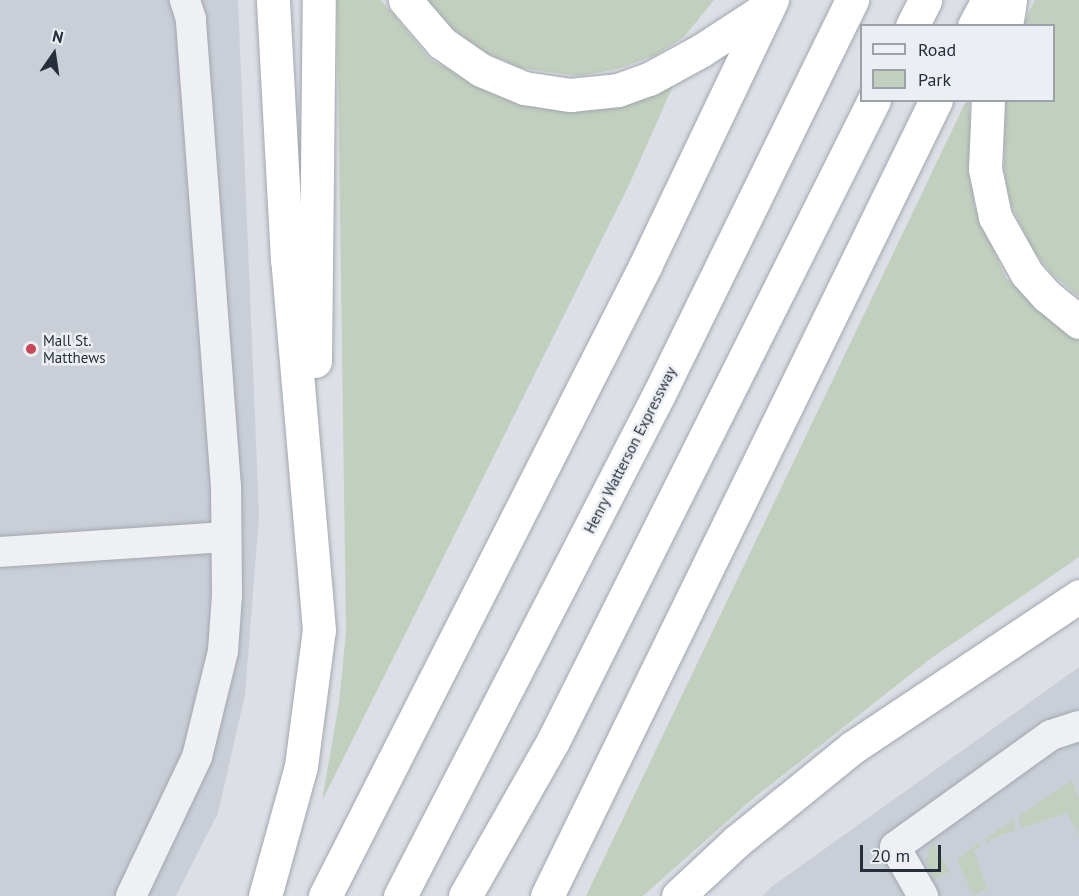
<!DOCTYPE html>
<html>
<head>
<meta charset="utf-8">
<style>
	body { margin:0 }
	#map { position:relative; width:1079px; height:896px; overflow:hidden; background:#dce0e6; font-family:"PT Sans",sans-serif }
	div>[style] { position:absolute }
	.built>* { inset:0; background:#cacfd7 }
	.green>* { inset:0; background:#c2cfbe }
	.roads { filter:drop-shadow(0 0 2px #a2a7af) drop-shadow(0 0 2px #a2a7af) }
	.minor>* { height:30px; margin:-15px; padding:0 15px; transform-origin:15px; border-radius:15px; background:#eff0f4 }
	.highway>* { height:33px; margin:-16.5px; padding:0 16.5px; transform-origin:16.5px; border-radius:16.5px; background:#fff }
	.dots>* { width:16px; height:16px; translate:-50% -50%; box-sizing:border-box; border:3px solid #ebeff4; border-radius:50% }
	span { translate:-50% -50%; white-space:nowrap; text-align:center; line-height:1.15; -webkit-text-stroke:5px #ebeff4; paint-order:stroke }
	.poi-label { font-size:15px; color:#272e3b }
	.left { translate:0 -50%; text-align:left }
	.street-label { font-size:15px; color:#272e3b }
	.legend { position:absolute; left:860px; top:24px; width:195px; height:78px; box-sizing:border-box; background:#ebeff4; border:2px solid #9da2aa; margin:0; padding:8px 10px; list-style:none; font-size:18px; color:#272e3b }
	.legend li { display:flex; align-items:center; gap:12px; height:30px }
	.legend b { width:30px; border:2px solid #9da2aa }
	.north { position:absolute; left:24px; top:24px; width:60px; height:60px; -webkit-text-stroke:4px #ebeff4; paint-order:stroke; rotate:13deg; font-size:16px; font-weight:700; line-height:24px; text-align:center; color:#272e3b }
	.north::after { content:''; display:block; margin:auto; width:21px; height:27px; background:#272e3b; clip-path:polygon(50% 0,100% 100%,50% 72%,0 100%) }
	.scale { position:absolute; left:860px; top:845px; width:81px; height:27px; box-sizing:border-box; border:3px solid #272e3b; border-top:0; padding-left:8px; font-size:18px; line-height:21px; white-space:nowrap; color:#272e3b; -webkit-text-stroke:4px #ebeff4; paint-order:stroke }
</style>
</head>
<body>
<div id="map">
	<div class="built">
		<div style="clip-path:polygon(0 0,238px 0,259px 516px,245px 695px,218px 813px,176px 896px,0 896px)"></div>
		<div style="clip-path:polygon(1079px 667px,1079px 896px,763px 896px,770px 888px)"></div>
	</div>
	<div class="green">
		<div style="clip-path:polygon(337px 0,381px 0,431px 60px,496px 93px,586px 109px,673px 86px,629px 185px,322px 801px,339px 703px,346px 632px)"></div>
		<div style="clip-path:polygon(426px 0,714px 0,684px 37px,656px 55px,618px 69px,578px 76px,521px 68px,486px 53px,455px 31px)"></div>
		<div style="clip-path:polygon(1035px 0,1079px 0,1079px 297px,1052px 274px,1032px 249px,1011px 205px,1004px 170px,1005px 101px,1054px 100px,1054px 26px,1023px 25px)"></div>
		<div style="clip-path:polygon(966px 101px,969px 101px,974px 205px,1006px 278px,1058px 324px,1079px 336px,1079px 557px,930px 659px,750px 801px,643px 896px,586px 896px)"></div>
		<div style="clip-path:polygon(1072px 780px,1079px 798px,1079px 835px,1067px 813px,1022px 828px,1018px 817px)"></div>
		<div style="clip-path:polygon(1013px 820px,1016px 830px,991px 839px,987px 845px,985px 839px)"></div>
		<div style="clip-path:polygon(932px 841px,950px 871px,933px 880px,926px 860px)"></div>
		<div style="clip-path:polygon(980px 842px,981px 846px,974px 850px,987px 889px,973px 895px,957px 860px)"></div>
	</div>
	<div class="roads">
		<div class="minor">
			<div style="left:0;top:552px;width:226px;rotate:-3.8deg"></div>
			<div style="left:131px;top:896px;width:154px;rotate:-64.6deg"></div>
			<div style="left:197px;top:757px;width:109px;rotate:-76.2deg"></div>
			<div style="left:223px;top:651px;width:56px;rotate:-85.9deg"></div>
			<div style="left:227px;top:595px;width:108px;rotate:-90.5deg"></div>
			<div style="left:226px;top:487px;width:469px;rotate:-94.3deg"></div>
			<div style="left:191px;top:19px;width:20px;rotate:-108deg"></div>
			<div style="left:923px;top:896px;width:56px;rotate:-119.7deg"></div>
			<div style="left:895px;top:847px;width:192px;rotate:-35.7deg"></div>
			<div style="left:1051px;top:735px;width:29px;rotate:-18deg"></div>
		</div>
		<div class="highway">
			<div style="left:405px;top:0;width:57px;rotate:49.3deg"></div>
			<div style="left:442px;top:43px;width:47px;rotate:34.7deg"></div>
			<div style="left:481px;top:70px;width:47px;rotate:22.7deg"></div>
			<div style="left:524px;top:88px;width:47px;rotate:8.7deg"></div>
			<div style="left:570px;top:95px;width:48px;rotate:-5.9deg"></div>
			<div style="left:618px;top:90px;width:33px;rotate:-20deg"></div>
			<div style="left:649px;top:79px;width:60px;rotate:-28.7deg"></div>
			<div style="left:702px;top:50px;width:79px;rotate:-33.1deg"></div>
			<div style="left:912px;top:26px;width:29px;rotate:-63deg"></div>
			<div style="left:974px;top:26px;width:30px;rotate:-62deg"></div>
			<div style="left:1006px;top:26px;width:26px;rotate:-81deg"></div>
			<div style="left:988px;top:100px;width:69px;rotate:92.5deg"></div>
			<div style="left:985px;top:169px;width:49px;rotate:78.2deg"></div>
			<div style="left:995px;top:217px;width:65px;rotate:60.7deg"></div>
			<div style="left:1027px;top:274px;width:30px;rotate:48deg"></div>
			<div style="left:1047px;top:296px;width:41px;rotate:39.1deg"></div>
			<div style="left:315px;top:361px;width:361px;rotate:-89.4deg"></div>
			<div style="left:265px;top:896px;width:135px;rotate:-74.5deg"></div>
			<div style="left:301px;top:766px;width:137px;rotate:-82.5deg"></div>
			<div style="left:319px;top:630px;width:371px;rotate:-94.9deg"></div>
			<div style="left:287px;top:260px;width:260px;rotate:-93.1deg"></div>
			<div style="left:325px;top:896px;width:707px;rotate:-63.07deg"></div>
			<div style="left:645px;top:266px;width:295px;rotate:-64.5deg"></div>
			<div style="left:400px;top:896px;width:565px;rotate:-62.71deg"></div>
			<div style="left:659px;top:394px;width:439px;rotate:-63.9deg"></div>
			<div style="left:465px;top:896px;width:178px;rotate:-60.4deg"></div>
			<div style="left:553px;top:741px;width:717px;rotate:-63.4deg"></div>
			<div style="left:547px;top:896px;width:886px;rotate:-63.96deg"></div>
			<div style="left:678px;top:896px;width:81px;rotate:-43deg"></div>
			<div style="left:737px;top:841px;width:149px;rotate:-39deg"></div>
			<div style="left:853px;top:747px;width:272px;rotate:-33.7deg"></div>
		</div>
	</div>
	<div class="dots">
		<div style="left:31px;top:349px;background:#c74555"></div>
	</div>
	<div class="poi-label">
		<span class="left" style="left:43px;top:349px">Mall St.<br>Matthews</span>
	</div>
	<div class="street-label">
		<span style="left:630px;top:450px;rotate:-63deg">Henry Watterson Expressway</span>
	</div>
	<ul class="legend">
	<li><b style="height:8px;background:#eff0f4"></b>Road</li>
	<li><b style="height:16px;background:#c2cfbe"></b>Park</li>
	</ul>
	<div class="north">N</div>
	<div class="scale">20 m</div>
</div>
</body>
</html>
